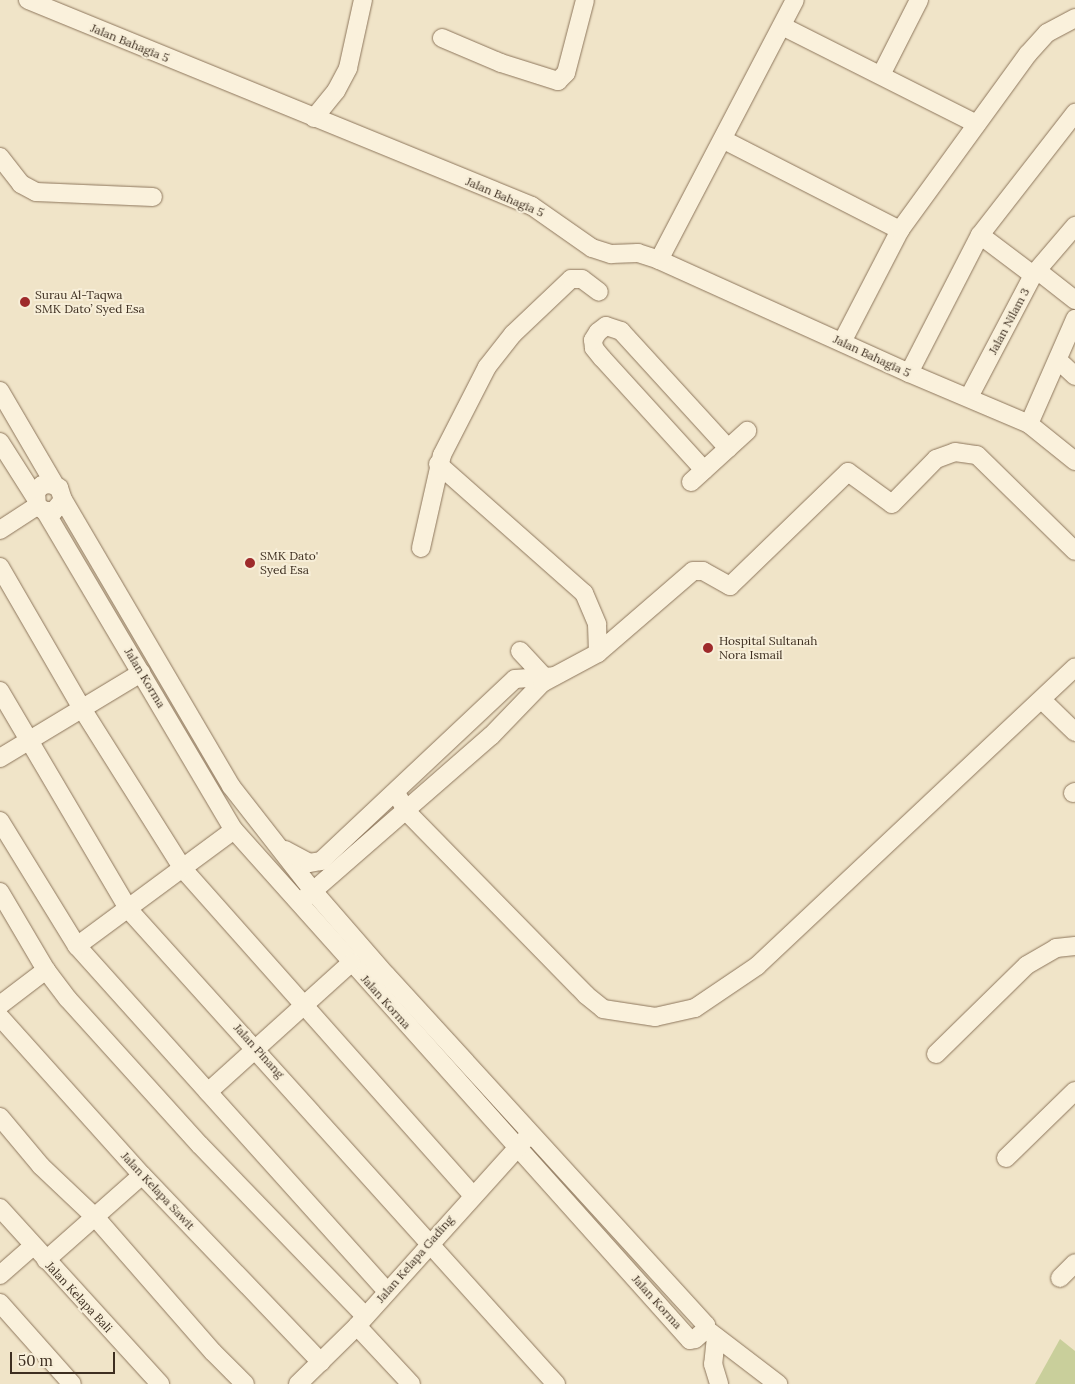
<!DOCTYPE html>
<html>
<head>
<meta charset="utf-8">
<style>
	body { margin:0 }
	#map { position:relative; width:1075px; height:1384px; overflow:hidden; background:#f0e4c8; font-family:Lora,serif }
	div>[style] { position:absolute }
	.green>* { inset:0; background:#c9cf9b }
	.roads { filter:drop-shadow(0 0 1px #8d765c) drop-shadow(0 0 1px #8d765c) }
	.minor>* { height:18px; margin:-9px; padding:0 9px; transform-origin:9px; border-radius:9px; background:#faf1dc }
	.dots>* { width:14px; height:14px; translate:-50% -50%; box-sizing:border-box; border:2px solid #f7eed8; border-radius:50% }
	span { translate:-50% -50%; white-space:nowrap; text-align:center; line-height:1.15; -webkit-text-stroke:4px #f7eed8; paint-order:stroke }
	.street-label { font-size:12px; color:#3d2e20 }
	.poi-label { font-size:12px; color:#3d2e20 }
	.left { translate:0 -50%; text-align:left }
	.scale { position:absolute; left:10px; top:1352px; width:105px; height:22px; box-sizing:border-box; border:2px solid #3d2e20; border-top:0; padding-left:6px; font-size:15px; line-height:18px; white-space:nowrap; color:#3d2e20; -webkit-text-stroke:4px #f7eed8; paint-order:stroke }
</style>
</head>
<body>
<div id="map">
	<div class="green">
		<div style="clip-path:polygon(1060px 1339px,1075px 1351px,1075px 1384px,1035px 1384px)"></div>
	</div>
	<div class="roads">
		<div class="minor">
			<div style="left:28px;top:0;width:544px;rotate:22.23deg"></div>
			<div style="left:532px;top:206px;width:73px;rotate:35deg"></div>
			<div style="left:592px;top:248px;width:20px;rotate:18deg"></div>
			<div style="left:611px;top:254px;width:27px;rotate:-2deg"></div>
			<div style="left:638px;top:253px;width:22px;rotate:18deg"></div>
			<div style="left:659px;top:260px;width:274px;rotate:24.3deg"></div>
			<div style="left:909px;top:373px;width:130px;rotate:23deg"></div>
			<div style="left:1029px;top:424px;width:59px;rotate:38.8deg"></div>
			<div style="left:782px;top:26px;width:218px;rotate:26.7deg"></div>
			<div style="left:442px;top:38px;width:64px;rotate:23deg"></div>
			<div style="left:501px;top:63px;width:60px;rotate:17.5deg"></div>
			<div style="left:558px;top:81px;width:11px;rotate:-45deg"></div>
			<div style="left:566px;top:73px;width:75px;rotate:-75.4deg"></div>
			<div style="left:881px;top:75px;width:84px;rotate:-63.1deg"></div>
			<div style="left:314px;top:118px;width:35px;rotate:-51deg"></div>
			<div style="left:336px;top:91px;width:26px;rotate:-62deg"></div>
			<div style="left:348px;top:68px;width:70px;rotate:-77.6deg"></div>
			<div style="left:724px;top:140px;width:198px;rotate:27.1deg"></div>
			<div style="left:0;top:157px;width:34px;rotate:52deg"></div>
			<div style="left:21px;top:184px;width:17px;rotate:28deg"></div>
			<div style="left:36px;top:192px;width:117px;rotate:2.4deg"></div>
			<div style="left:980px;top:235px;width:66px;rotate:37deg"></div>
			<div style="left:659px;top:260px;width:293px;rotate:-62.4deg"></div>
			<div style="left:1038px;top:271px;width:47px;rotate:38.1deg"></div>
			<div style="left:842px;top:342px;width:126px;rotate:-62.6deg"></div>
			<div style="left:900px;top:230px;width:218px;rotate:-54deg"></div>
			<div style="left:1028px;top:54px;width:28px;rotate:-48deg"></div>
			<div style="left:1047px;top:33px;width:32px;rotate:-28deg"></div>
			<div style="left:1059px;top:361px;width:22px;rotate:43deg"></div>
			<div style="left:909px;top:373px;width:155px;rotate:-62.8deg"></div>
			<div style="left:980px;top:235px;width:155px;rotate:-52.1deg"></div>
			<div style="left:0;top:391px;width:109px;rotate:59.7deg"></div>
			<div style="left:969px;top:397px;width:138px;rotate:-62.3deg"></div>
			<div style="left:1033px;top:275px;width:65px;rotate:-49.4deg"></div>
			<div style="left:1029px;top:424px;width:115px;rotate:-66.3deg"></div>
			<div style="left:0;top:442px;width:65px;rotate:57.5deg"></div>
			<div style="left:438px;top:464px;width:195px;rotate:41.5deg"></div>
			<div style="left:584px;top:593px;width:34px;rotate:67deg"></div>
			<div style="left:597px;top:624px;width:29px;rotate:88deg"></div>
			<div style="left:704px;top:470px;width:151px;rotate:-132.3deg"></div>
			<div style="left:602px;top:358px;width:13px;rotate:-129deg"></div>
			<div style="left:594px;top:348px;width:8px;rotate:-97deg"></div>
			<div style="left:593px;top:340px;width:9px;rotate:-58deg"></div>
			<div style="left:598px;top:332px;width:10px;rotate:-37deg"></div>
			<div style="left:606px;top:326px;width:16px;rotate:18deg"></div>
			<div style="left:621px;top:331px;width:159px;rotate:47.6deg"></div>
			<div style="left:691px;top:482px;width:76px;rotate:-42.3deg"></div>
			<div style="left:45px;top:511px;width:9px"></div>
			<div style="left:54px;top:511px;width:14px;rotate:-51deg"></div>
			<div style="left:63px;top:500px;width:13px;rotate:-108deg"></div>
			<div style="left:59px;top:488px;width:9px;rotate:-153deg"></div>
			<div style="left:51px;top:484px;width:9px;rotate:174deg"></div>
			<div style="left:42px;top:485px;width:9px;rotate:131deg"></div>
			<div style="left:36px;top:492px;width:14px;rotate:86deg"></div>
			<div style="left:37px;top:506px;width:9px;rotate:32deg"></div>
			<div style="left:45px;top:511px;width:371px;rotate:59.4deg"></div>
			<div style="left:234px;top:830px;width:684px;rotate:48.2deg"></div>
			<div style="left:690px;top:1340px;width:5px;rotate:-11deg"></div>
			<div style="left:695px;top:1339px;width:15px;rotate:-42deg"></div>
			<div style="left:706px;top:1329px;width:4px;rotate:-90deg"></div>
			<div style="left:706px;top:1325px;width:474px;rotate:-132.4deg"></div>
			<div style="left:386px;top:975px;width:111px;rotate:-131deg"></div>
			<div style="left:313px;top:891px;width:133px;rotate:-128deg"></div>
			<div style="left:231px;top:786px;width:332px;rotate:-120.4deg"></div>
			<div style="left:0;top:530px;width:44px;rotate:-33deg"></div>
			<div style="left:421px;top:548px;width:95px;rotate:-77.3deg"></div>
			<div style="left:442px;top:455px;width:99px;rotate:-62.9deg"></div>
			<div style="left:487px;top:367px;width:42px;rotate:-51.8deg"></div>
			<div style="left:513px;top:334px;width:80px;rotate:-43.5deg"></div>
			<div style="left:571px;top:279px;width:11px"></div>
			<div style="left:582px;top:279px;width:21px;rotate:37deg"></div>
			<div style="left:0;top:567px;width:162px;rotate:59.9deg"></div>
			<div style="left:81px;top:707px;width:191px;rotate:57.8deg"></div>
			<div style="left:183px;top:869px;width:435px;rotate:48.4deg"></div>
			<div style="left:520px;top:651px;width:33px;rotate:47deg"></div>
			<div style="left:542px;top:675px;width:8px;rotate:90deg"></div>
			<div style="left:0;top:691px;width:254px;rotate:59.5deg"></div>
			<div style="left:129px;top:910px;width:638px;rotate:47.99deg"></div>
			<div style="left:1042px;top:700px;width:46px;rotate:44.1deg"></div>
			<div style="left:0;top:758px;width:165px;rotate:-31.1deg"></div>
			<div style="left:396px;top:793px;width:22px;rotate:60deg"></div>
			<div style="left:407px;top:812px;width:256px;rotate:45.6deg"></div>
			<div style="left:586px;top:995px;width:22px;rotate:39deg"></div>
			<div style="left:603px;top:1009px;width:53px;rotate:8.7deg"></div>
			<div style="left:655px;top:1017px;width:41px;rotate:-12.7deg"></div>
			<div style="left:695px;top:1008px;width:75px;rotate:-34.1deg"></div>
			<div style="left:757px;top:966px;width:436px;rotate:-43.2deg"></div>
			<div style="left:1073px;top:793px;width:2px;rotate:-27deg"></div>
			<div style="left:0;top:821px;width:147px;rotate:58.4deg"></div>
			<div style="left:77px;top:946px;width:464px;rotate:48.1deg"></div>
			<div style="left:285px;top:850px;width:27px;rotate:28deg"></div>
			<div style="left:309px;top:863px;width:12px;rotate:-9deg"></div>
			<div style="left:321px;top:861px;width:266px;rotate:-43.2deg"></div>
			<div style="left:515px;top:679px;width:39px;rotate:-4deg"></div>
			<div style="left:0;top:892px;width:91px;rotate:59.5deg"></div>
			<div style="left:46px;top:970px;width:36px;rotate:53deg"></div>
			<div style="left:68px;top:999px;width:197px;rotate:47.9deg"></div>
			<div style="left:200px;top:1145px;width:238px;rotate:46deg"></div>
			<div style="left:305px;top:898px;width:247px;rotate:-41.1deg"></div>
			<div style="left:491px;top:736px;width:74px;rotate:-46.1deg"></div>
			<div style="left:542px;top:683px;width:64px;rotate:-28.2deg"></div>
			<div style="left:598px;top:653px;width:125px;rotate:-40.8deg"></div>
			<div style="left:693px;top:571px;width:10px"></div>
			<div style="left:703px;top:571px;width:31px;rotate:29deg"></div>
			<div style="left:730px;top:586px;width:164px;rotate:-44deg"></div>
			<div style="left:848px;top:472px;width:54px;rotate:36deg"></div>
			<div style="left:892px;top:504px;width:63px;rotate:-45.6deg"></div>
			<div style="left:936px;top:459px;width:20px;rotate:-20deg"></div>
			<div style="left:955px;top:452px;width:22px;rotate:8deg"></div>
			<div style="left:977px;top:455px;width:137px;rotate:44.4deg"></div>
			<div style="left:77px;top:946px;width:195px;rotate:-36.5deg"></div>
			<div style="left:0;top:1005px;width:58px;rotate:-37.3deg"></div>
			<div style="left:0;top:1017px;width:212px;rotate:48.1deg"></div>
			<div style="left:142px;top:1175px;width:259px;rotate:46.3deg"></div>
			<div style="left:936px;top:1054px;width:127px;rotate:-44.4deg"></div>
			<div style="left:1027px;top:965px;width:34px;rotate:-30deg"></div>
			<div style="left:1056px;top:948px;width:19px;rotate:-6deg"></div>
			<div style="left:208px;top:1092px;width:193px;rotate:-42.1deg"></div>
			<div style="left:0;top:1117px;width:64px;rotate:50.1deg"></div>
			<div style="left:41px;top:1166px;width:76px;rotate:43.4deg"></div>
			<div style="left:96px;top:1218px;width:178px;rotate:48.9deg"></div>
			<div style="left:213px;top:1352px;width:45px;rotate:45deg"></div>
			<div style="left:1006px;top:1158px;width:96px;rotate:-44.2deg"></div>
			<div style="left:0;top:1208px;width:238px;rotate:47.7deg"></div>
			<div style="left:46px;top:1260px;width:128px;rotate:-41.5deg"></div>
			<div style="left:0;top:1275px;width:44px;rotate:-41.3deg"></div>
			<div style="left:1060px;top:1278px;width:21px;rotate:-45deg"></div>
			<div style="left:0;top:1303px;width:108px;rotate:48.4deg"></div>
			<div style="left:357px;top:1326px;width:79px;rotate:47deg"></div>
			<div style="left:706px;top:1329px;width:91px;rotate:37.4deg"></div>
			<div style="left:716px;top:1337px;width:27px;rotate:96deg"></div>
			<div style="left:713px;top:1364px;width:21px;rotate:73deg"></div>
			<div style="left:298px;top:1384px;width:83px;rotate:-44.5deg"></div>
			<div style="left:357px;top:1326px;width:253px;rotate:-48deg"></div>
		</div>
	</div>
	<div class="dots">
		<div style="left:25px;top:302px;background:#9e2a2b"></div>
		<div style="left:250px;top:563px;background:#9e2a2b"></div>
		<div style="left:708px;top:648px;background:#9e2a2b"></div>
	</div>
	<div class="street-label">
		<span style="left:130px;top:43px;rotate:22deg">Jalan Bahagia 5</span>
		<span style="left:505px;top:197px;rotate:23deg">Jalan Bahagia 5</span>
		<span style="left:1009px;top:321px;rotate:-62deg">Jalan Nilam 3</span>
		<span style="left:872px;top:356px;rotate:25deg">Jalan Bahagia 5</span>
		<span style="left:145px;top:678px;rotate:59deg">Jalan Korma</span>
		<span style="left:386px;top:1002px;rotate:48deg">Jalan Korma</span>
		<span style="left:259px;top:1051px;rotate:48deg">Jalan Pinang</span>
		<span style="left:158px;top:1191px;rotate:47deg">Jalan Kelapa Sawit</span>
		<span style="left:415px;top:1259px;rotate:-49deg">Jalan Kelapa Gading</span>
		<span style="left:79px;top:1297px;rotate:47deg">Jalan Kelapa Bali</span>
		<span style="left:657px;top:1302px;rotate:48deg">Jalan Korma</span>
	</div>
	<div class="poi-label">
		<span class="left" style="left:35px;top:302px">Surau Al-Taqwa<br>SMK Dato’ Syed Esa</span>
		<span class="left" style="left:260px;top:563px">SMK Dato'<br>Syed Esa</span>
		<span class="left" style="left:719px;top:648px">Hospital Sultanah<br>Nora Ismail</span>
	</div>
	<div class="scale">50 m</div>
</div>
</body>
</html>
